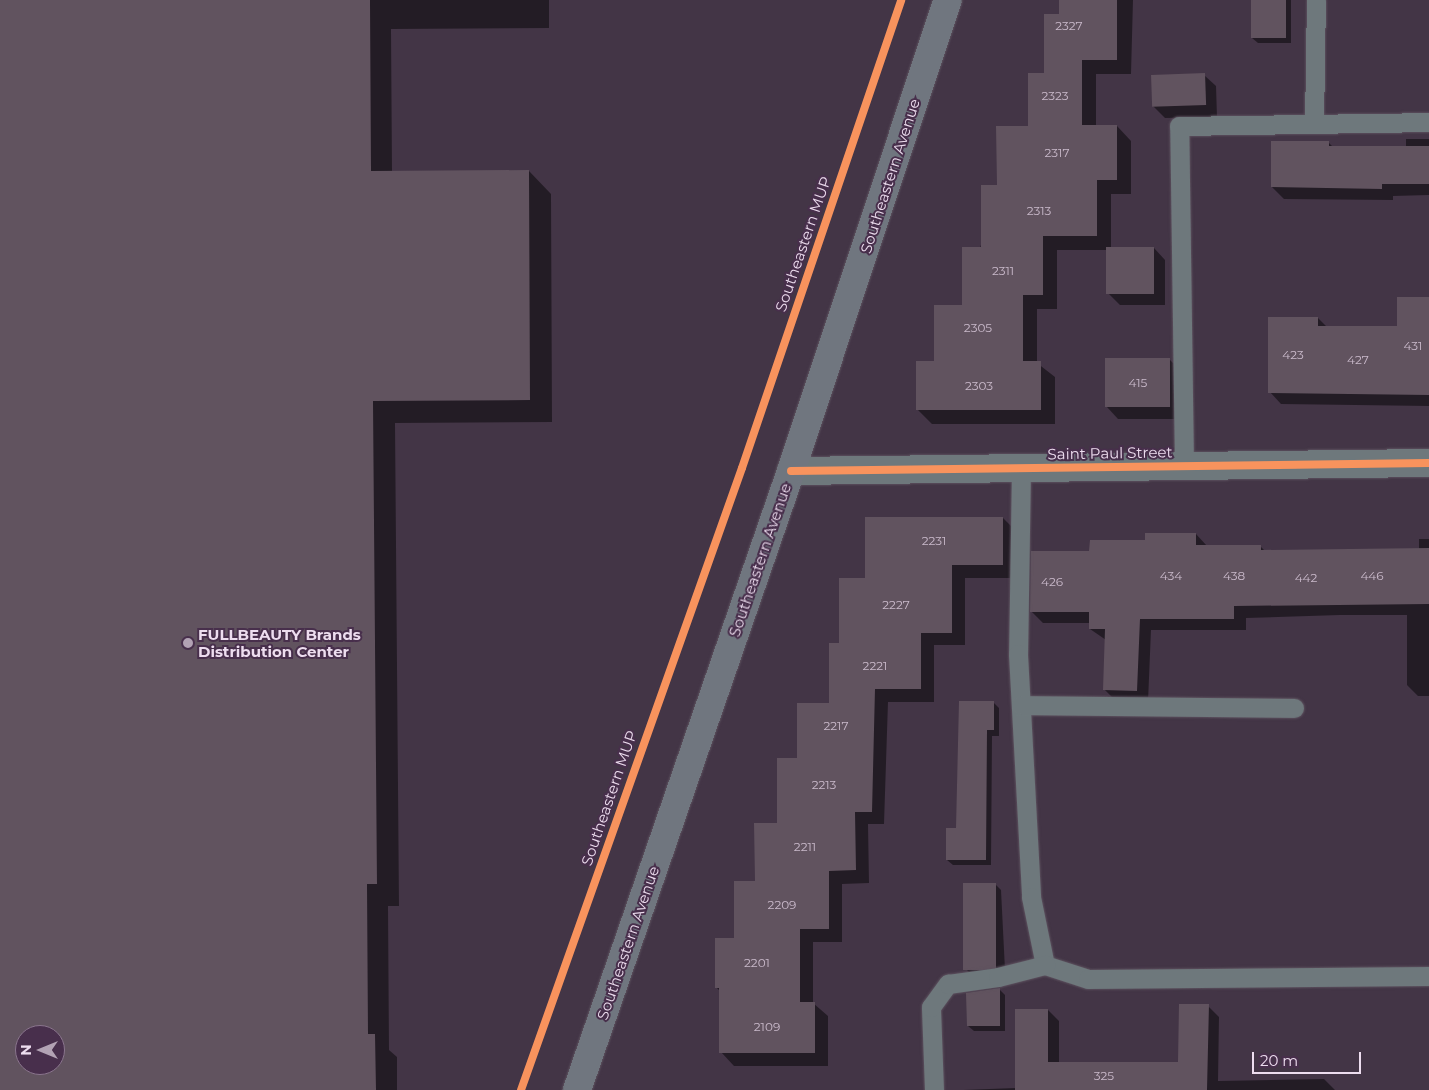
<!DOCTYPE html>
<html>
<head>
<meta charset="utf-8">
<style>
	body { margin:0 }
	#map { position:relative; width:1429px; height:1090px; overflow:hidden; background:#433546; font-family:Montserrat,sans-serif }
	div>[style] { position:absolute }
	.shadow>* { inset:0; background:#0007 }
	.building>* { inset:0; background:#61535f; transform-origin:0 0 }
	.roads { filter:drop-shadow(0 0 1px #5d525f) drop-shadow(0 0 1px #5d525f) }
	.lane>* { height:19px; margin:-9.5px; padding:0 9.5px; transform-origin:9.5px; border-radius:9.5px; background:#6e787c }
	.street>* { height:28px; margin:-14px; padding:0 14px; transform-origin:14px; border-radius:14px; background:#6e787c }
	.primary>* { height:28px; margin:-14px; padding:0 14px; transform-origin:14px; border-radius:14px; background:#70767f }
	.cycleway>* { height:8px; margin:-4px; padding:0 4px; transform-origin:4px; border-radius:4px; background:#f8935d }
	.dots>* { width:14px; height:14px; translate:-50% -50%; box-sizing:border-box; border:2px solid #482f4c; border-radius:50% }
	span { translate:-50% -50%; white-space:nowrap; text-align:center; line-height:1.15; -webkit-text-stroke:4px #482f4c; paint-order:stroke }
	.number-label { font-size:12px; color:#cabacb }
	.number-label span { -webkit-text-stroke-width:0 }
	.street-label { font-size:15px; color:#edddef }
	.poi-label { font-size:15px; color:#edddef; font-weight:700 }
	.left { translate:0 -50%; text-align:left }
	.north { position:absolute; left:15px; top:1025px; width:50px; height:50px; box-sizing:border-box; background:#482f4c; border:1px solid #8a758d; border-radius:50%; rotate:270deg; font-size:14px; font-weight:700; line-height:20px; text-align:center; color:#edddef }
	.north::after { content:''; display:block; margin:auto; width:18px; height:22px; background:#b2a2b4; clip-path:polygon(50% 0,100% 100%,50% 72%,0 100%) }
	.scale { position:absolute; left:1252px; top:1052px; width:109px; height:22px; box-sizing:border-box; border:2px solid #edddef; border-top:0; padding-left:6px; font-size:15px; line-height:18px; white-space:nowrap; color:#edddef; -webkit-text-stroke:4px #482f4c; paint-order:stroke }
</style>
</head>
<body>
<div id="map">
	<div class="shadow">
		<div style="clip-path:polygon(evenodd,0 0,549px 0,549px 28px,391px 29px,392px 172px,529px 171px,551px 194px,552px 422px,395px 423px,399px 906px,388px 906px,389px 1050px,397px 1057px,397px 1090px,0 1090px,0 0,25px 1035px,55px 1035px,55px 1065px,25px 1065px,25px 1035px)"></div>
		<div style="clip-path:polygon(1061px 0,1133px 0,1131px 74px,1096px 74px,1096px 127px,1117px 126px,1131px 141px,1131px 194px,1111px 194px,1111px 248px,1154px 248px,1165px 260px,1165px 305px,1120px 305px,1108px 293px,1108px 250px,1057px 250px,1057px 309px,1037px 309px,1037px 363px,1055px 377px,1055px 424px,932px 424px,918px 410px,935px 363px,963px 307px,998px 186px,1029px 127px,1061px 15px)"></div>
		<div style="clip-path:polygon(1252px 0,1291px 0,1291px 43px,1258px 43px,1252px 38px)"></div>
		<div style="clip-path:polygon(1204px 75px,1216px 86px,1217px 117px,1165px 118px,1153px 106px)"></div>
		<div style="clip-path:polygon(1406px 139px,1429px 139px,1429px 195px,1393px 196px,1393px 200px,1284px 199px,1272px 187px,1329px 143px,1334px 148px,1406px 148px)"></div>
		<div style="clip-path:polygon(1429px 299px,1429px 406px,1281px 404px,1270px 392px,1318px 318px,1328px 328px,1398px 328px)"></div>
		<div style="clip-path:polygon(1169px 359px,1181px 371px,1182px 419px,1118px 419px,1107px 407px)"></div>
		<div style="clip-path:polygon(1003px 518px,1016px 531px,1016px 578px,965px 578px,965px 645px,934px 645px,934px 702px,888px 702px,884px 824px,868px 824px,869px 883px,842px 884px,842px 942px,813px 942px,813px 1003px,828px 1016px,828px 1066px,734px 1066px,721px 1052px,721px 992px,716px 987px,778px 824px,798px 759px,830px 704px,840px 644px,866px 579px)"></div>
		<div style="clip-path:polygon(1196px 534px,1207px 546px,1261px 547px,1265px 551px,1419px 549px,1419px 539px,1429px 539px,1429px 696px,1418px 696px,1407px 685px,1407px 615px,1340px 615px,1246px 618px,1246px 630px,1151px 630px,1148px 702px,1116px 701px,1104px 689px,1106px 640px,1090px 629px,1090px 623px,1043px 623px,1031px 611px,1091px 553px)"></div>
		<div style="clip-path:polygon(993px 702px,999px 708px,999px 736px,992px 736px,991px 865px,953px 865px,947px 860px)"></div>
		<div style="clip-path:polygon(995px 884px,1001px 890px,1005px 970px,972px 975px,967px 970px)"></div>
		<div style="clip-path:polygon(999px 989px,1005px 995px,1005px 1031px,974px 1031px,968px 1026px)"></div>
		<div style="clip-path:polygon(1208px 1006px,1219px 1017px,1218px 1081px,1324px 1079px,1335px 1090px,963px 1090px,1016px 1088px,1048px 1010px,1059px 1021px,1059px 1063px,1179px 1063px)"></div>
	</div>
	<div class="building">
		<div style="clip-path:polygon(evenodd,0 0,370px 0,371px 171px,529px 170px,530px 400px,373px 401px,377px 884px,367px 884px,368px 1034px,375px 1034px,376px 1090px,0 1090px,0 0,25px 1035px,55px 1035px,55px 1065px,25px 1065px,25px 1035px)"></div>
		<div style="clip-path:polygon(1059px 0,1117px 0,1117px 60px,1082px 60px,1082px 125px,1117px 125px,1117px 180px,1097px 180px,1097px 236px,1043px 236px,1043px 295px,1023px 295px,1023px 361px,1041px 361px,1041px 410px,916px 410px,916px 361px,934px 361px,934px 305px,962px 305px,962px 247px,981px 247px,981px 185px,997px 185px,996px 126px,1028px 126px,1028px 73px,1044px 73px,1044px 14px,1059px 14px)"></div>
		<div style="left:1251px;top:0;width:35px;height:38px"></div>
		<div style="left:1205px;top:73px;width:32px;height:54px;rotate:88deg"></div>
		<div style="clip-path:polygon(1271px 141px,1329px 141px,1329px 146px,1429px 146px,1429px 184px,1382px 184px,1382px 189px,1271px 187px)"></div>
		<div style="left:1106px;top:247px;width:48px;height:47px"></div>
		<div style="clip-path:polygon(1397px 297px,1429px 297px,1429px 395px,1268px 393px,1268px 317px,1318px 317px,1318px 326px,1397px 326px)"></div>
		<div style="left:1105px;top:358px;width:65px;height:49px"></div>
		<div style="clip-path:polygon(865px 517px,1003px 517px,1003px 565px,952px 565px,952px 633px,921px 633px,921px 689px,875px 689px,872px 812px,855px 812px,856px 870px,829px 871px,829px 929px,800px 929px,800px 1002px,815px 1002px,815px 1053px,719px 1053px,719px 988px,715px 988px,715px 938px,734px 938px,734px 881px,755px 881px,754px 823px,777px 823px,777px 758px,797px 758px,797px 703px,829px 703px,829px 643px,839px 643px,839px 578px,865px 578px)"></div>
		<div style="clip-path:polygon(1145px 533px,1196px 533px,1196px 545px,1261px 545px,1261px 550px,1429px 548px,1429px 604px,1234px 606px,1234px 619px,1140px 619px,1137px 691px,1103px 690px,1105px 629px,1089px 629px,1089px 612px,1030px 612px,1031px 551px,1089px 551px,1090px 540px,1145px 540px)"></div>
		<div style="clip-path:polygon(959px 701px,994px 701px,994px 730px,987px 730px,986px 860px,946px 860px,946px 828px,956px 828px)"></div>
		<div style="left:963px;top:883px;width:33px;height:87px"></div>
		<div style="clip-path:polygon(1000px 988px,1000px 1026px,967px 1026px,966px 993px)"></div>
		<div style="clip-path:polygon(1179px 1004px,1209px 1004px,1207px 1090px,1015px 1090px,1015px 1009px,1048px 1009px,1048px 1062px,1178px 1062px)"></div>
	</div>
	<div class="roads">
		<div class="lane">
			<div style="left:1314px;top:124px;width:124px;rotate:-89.1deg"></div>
			<div style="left:1184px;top:466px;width:340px;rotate:-90.8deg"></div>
			<div style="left:1179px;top:126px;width:250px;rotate:-0.9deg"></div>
			<div style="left:1021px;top:468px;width:186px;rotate:90.9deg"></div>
			<div style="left:1018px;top:654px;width:243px;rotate:86.9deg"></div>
			<div style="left:1031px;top:897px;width:69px;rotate:78.4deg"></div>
			<div style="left:1045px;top:965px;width:45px;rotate:18deg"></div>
			<div style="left:1088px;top:979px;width:341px;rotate:-0.5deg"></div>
			<div style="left:1021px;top:705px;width:273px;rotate:0.6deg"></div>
			<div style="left:934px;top:1090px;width:83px;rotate:-92.1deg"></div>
			<div style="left:931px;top:1007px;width:29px;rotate:-54deg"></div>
			<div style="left:948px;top:984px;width:50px;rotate:-8deg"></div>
			<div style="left:998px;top:977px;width:49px;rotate:-14.3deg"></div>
		</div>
		<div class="street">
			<div style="left:791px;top:471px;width:638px;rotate:-0.72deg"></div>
		</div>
		<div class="primary">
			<div style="left:577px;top:1090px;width:655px;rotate:-70.93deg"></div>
			<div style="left:791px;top:471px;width:496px;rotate:-71.6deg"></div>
		</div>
	</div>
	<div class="cycleway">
		<div style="left:791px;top:471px;width:638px;rotate:-0.72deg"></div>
		<div style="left:521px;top:1090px;width:660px;rotate:-70.44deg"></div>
		<div style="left:742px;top:468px;width:494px;rotate:-71.2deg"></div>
	</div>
	<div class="dots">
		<div style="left:188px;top:643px;background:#b2a2b4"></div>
	</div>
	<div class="number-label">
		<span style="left:1069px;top:26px">2327</span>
		<span style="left:1055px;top:96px">2323</span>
		<span style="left:1057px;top:153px">2317</span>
		<span style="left:1039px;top:211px">2313</span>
		<span style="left:1003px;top:271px">2311</span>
		<span style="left:978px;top:328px">2305</span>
		<span style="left:1413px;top:346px">431</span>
		<span style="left:1293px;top:355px">423</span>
		<span style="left:1358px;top:360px">427</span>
		<span style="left:1138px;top:383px">415</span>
		<span style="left:979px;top:386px">2303</span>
		<span style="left:934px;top:541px">2231</span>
		<span style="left:1171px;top:576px">434</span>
		<span style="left:1234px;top:576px">438</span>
		<span style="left:1372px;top:576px">446</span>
		<span style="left:1306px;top:578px">442</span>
		<span style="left:1052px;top:582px">426</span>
		<span style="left:896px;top:605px">2227</span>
		<span style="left:875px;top:666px">2221</span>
		<span style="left:836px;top:726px">2217</span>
		<span style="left:824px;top:785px">2213</span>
		<span style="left:805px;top:847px">2211</span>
		<span style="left:782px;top:905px">2209</span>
		<span style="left:757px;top:963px">2201</span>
		<span style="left:767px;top:1027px">2109</span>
		<span style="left:1104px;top:1076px">325</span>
	</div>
	<div class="street-label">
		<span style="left:890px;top:176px;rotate:-72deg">Southeastern Avenue</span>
		<span style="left:803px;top:244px;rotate:-71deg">Southeastern MUP</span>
		<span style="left:1110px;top:453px;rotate:-1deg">Saint Paul Street</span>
		<span style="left:760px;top:560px;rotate:-71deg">Southeastern Avenue</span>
		<span style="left:609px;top:798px;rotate:-71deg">Southeastern MUP</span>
		<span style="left:628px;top:943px;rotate:-71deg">Southeastern Avenue</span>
	</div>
	<div class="poi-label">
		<span class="left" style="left:198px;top:643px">FULLBEAUTY Brands<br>Distribution Center</span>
	</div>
	<div class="north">N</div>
	<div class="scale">20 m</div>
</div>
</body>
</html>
